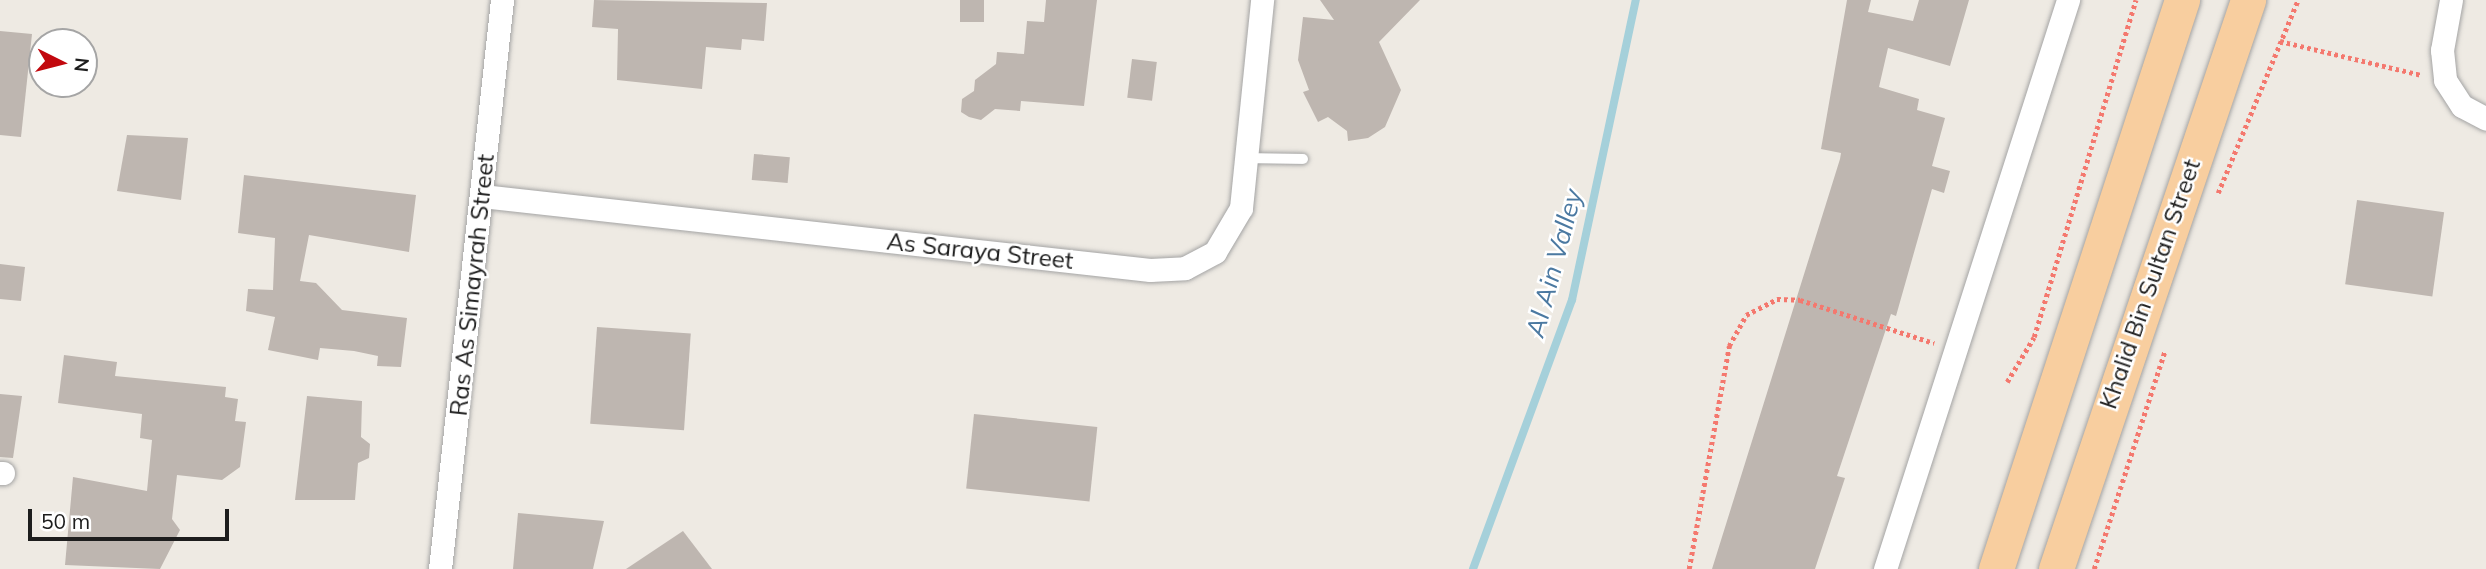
<!DOCTYPE html>
<html>
<head>
<meta charset="utf-8">
<style>
	body { margin:0 }
	#map { position:relative; width:2486px; height:569px; overflow:hidden; background:#eeeae3; font-family:Mulish,sans-serif }
	div>[style] { position:absolute }
	.stream>* { height:8px; margin:-4px; padding:0 4px; transform-origin:4px; border-radius:4px; background:#a5d0da }
	.building>* { inset:0; background:#beb6b0; transform-origin:0 0 }
	.path>* { height:4.5px; margin-top:-2.25px; transform-origin:0; background:repeating-linear-gradient(90deg,#f4786e 0 3.5px,transparent 0 7px) }
	.roads { filter:drop-shadow(0 0 2px #a4a4a4) drop-shadow(0 0 2px #a4a4a4) }
	.lane>* { height:10px; margin:-5px; padding:0 5px; transform-origin:5px; border-radius:5px; background:#fff }
	.street>* { height:23px; margin:-11.5px; padding:0 11.5px; transform-origin:11.5px; border-radius:11.5px; background:#fff }
	.primary>* { height:35px; margin:-17.5px; padding:0 17.5px; transform-origin:17.5px; border-radius:17.5px; background:#f8ce9f }
	span { translate:-50% -50%; white-space:nowrap; text-align:center; line-height:1.15; -webkit-text-stroke:5px #fff; paint-order:stroke }
	.street-label { font-size:24px; color:#1d1d1d }
	.water-label { font-size:26px; color:#4b79a1; font-style:italic }
	.north { position:absolute; left:28px; top:28px; width:70px; height:70px; box-sizing:border-box; background:#fff; border:2px solid #a5a5a5; border-radius:50%; rotate:96deg; font-size:19px; font-weight:700; line-height:28px; text-align:center; color:#1d1d1d }
	.north::after { content:''; display:block; margin:auto; width:24px; height:32px; background:#c2080e; clip-path:polygon(50% 0,100% 100%,50% 72%,0 100%) }
	.scale { position:absolute; left:28px; top:509px; width:201px; height:32px; box-sizing:border-box; border:4px solid #1d1d1d; border-top:0; padding-left:9px; font-size:21px; line-height:24px; white-space:nowrap; color:#1d1d1d; -webkit-text-stroke:5px #fff; paint-order:stroke }
</style>
</head>
<body>
<div id="map">
	<div class="stream">
		<div style="left:1473px;top:569px;width:287px;rotate:-69.8deg"></div>
		<div style="left:1572px;top:300px;width:307px;rotate:-78deg"></div>
	</div>
	<div class="building">
		<div style="clip-path:polygon(594px 0,767px 3px,764px 41px,742px 39px,741px 50px,706px 47px,702px 89px,617px 80px,618px 29px,592px 27px)"></div>
		<div style="left:960px;top:0;width:24px;height:22px"></div>
		<div style="clip-path:polygon(1046px 0,1097px 0,1084px 106px,1021px 101px,1020px 111px,995px 109px,981px 120px,969px 117px,961px 112px,962px 99px,974px 91px,975px 80px,996px 64px,997px 52px,1024px 54px,1027px 21px,1044px 22px)"></div>
		<div style="clip-path:polygon(1320px 0,1420px 0,1379px 42px,1401px 90px,1385px 127px,1368px 138px,1348px 141px,1347px 131px,1328px 117px,1318px 122px,1303px 92px,1309px 90px,1298px 60px,1303px 17px,1334px 20px)"></div>
		<div style="clip-path:polygon(1847px 0,1871px 0,1868px 12px,1913px 21px,1919px 0,1969px 0,1950px 66px,1888px 48px,1879px 87px,1919px 99px,1917px 110px,1945px 118px,1932px 166px,1950px 171px,1944px 193px,1932px 189px,1896px 316px,1891px 314px,1837px 476px,1845px 478px,1815px 569px,1712px 569px,1840px 159px,1841px 153px,1821px 149px)"></div>
		<div style="clip-path:polygon(0 31px,32px 34px,21px 137px,0 135px)"></div>
		<div style="left:1132px;top:59px;width:25px;height:39px;rotate:7deg"></div>
		<div style="clip-path:polygon(127px 135px,188px 138px,181px 200px,117px 191px)"></div>
		<div style="left:754px;top:154px;width:36px;height:26px;rotate:5deg"></div>
		<div style="clip-path:polygon(244px 175px,416px 195px,409px 252px,309px 235px,300px 281px,316px 283px,342px 310px,407px 318px,401px 367px,377px 366px,378px 356px,354px 351px,320px 348px,318px 360px,268px 350px,275px 317px,246px 311px,248px 289px,273px 290px,275px 238px,238px 233px)"></div>
		<div style="left:2357px;top:200px;width:88px;height:85px;rotate:8deg"></div>
		<div style="clip-path:polygon(0 264px,25px 267px,21px 301px,0 299px)"></div>
		<div style="left:597px;top:327px;width:94px;height:97px;rotate:4deg"></div>
		<div style="clip-path:polygon(64px 355px,117px 362px,115px 376px,226px 387px,225px 397px,238px 399px,235px 421px,246px 422px,240px 467px,222px 480px,177px 475px,172px 519px,180px 530px,160px 569px,65px 565px,73px 477px,147px 491px,152px 440px,140px 438px,142px 414px,58px 403px)"></div>
		<div style="clip-path:polygon(0 394px,22px 396px,13px 458px,0 457px)"></div>
		<div style="clip-path:polygon(307px 396px,362px 401px,361px 437px,370px 444px,369px 458px,358px 463px,355px 500px,295px 500px)"></div>
		<div style="left:974px;top:414px;width:124px;height:75px;rotate:6deg"></div>
		<div style="clip-path:polygon(518px 513px,604px 521px,593px 569px,513px 569px)"></div>
		<div style="clip-path:polygon(683px 531px,712px 569px,626px 569px)"></div>
	</div>
	<div class="path">
		<div style="left:2280px;top:41px;width:146px;rotate:13.5deg"></div>
		<div style="left:2218px;top:193px;width:209px;rotate:-67.5deg"></div>
		<div style="left:2007px;top:382px;width:52px;rotate:-59deg"></div>
		<div style="left:2034px;top:337px;width:352px;rotate:-73.2deg"></div>
		<div style="left:1689px;top:569px;width:227px;rotate:-79.8deg"></div>
		<div style="left:1729px;top:346px;width:35px;rotate:-61deg"></div>
		<div style="left:1746px;top:315px;width:35px;rotate:-27deg"></div>
		<div style="left:1777px;top:299px;width:23px;rotate:2deg"></div>
		<div style="left:1800px;top:300px;width:141px;rotate:17.8deg"></div>
		<div style="left:2094px;top:569px;width:230px;rotate:-72deg"></div>
	</div>
	<div class="roads">
		<div class="lane">
			<div style="left:1246px;top:158px;width:57px;rotate:1deg"></div>
		</div>
		<div class="street">
			<div style="left:2451px;top:0;width:51px;rotate:100.2deg"></div>
			<div style="left:2442px;top:50px;width:30px;rotate:84deg"></div>
			<div style="left:2445px;top:80px;width:31px;rotate:57deg"></div>
			<div style="left:2462px;top:106px;width:27px;rotate:28deg"></div>
			<div style="left:482px;top:196px;width:672px;rotate:6.32deg"></div>
			<div style="left:1150px;top:270px;width:35px;rotate:-3deg"></div>
			<div style="left:1185px;top:268px;width:34px;rotate:-28deg"></div>
			<div style="left:1215px;top:252px;width:51px;rotate:-59.4deg"></div>
			<div style="left:1241px;top:208px;width:209px;rotate:-84.2deg"></div>
			<div style="left:0;top:473px;width:3px"></div>
			<div style="left:440px;top:569px;width:572px;rotate:-83.78deg"></div>
			<div style="left:1885px;top:569px;width:598px;rotate:-72.17deg"></div>
		</div>
		<div class="primary">
			<div style="left:1996px;top:569px;width:599px;rotate:-71.9deg"></div>
			<div style="left:2056px;top:569px;width:601px;rotate:-71.35deg"></div>
		</div>
	</div>
	<div class="street-label">
		<span style="left:980px;top:251px;rotate:6deg">As Saraya Street</span>
		<span style="left:2150px;top:284px;rotate:-71deg">Khalid Bin Sultan Street</span>
		<span style="left:472px;top:285px;rotate:-84deg">Ras As Simayrah Street</span>
	</div>
	<div class="water-label">
		<span style="left:1554px;top:263px;rotate:-75deg">Al Ain Valley</span>
	</div>
	<div class="north">N</div>
	<div class="scale">50 m</div>
</div>
</body>
</html>
